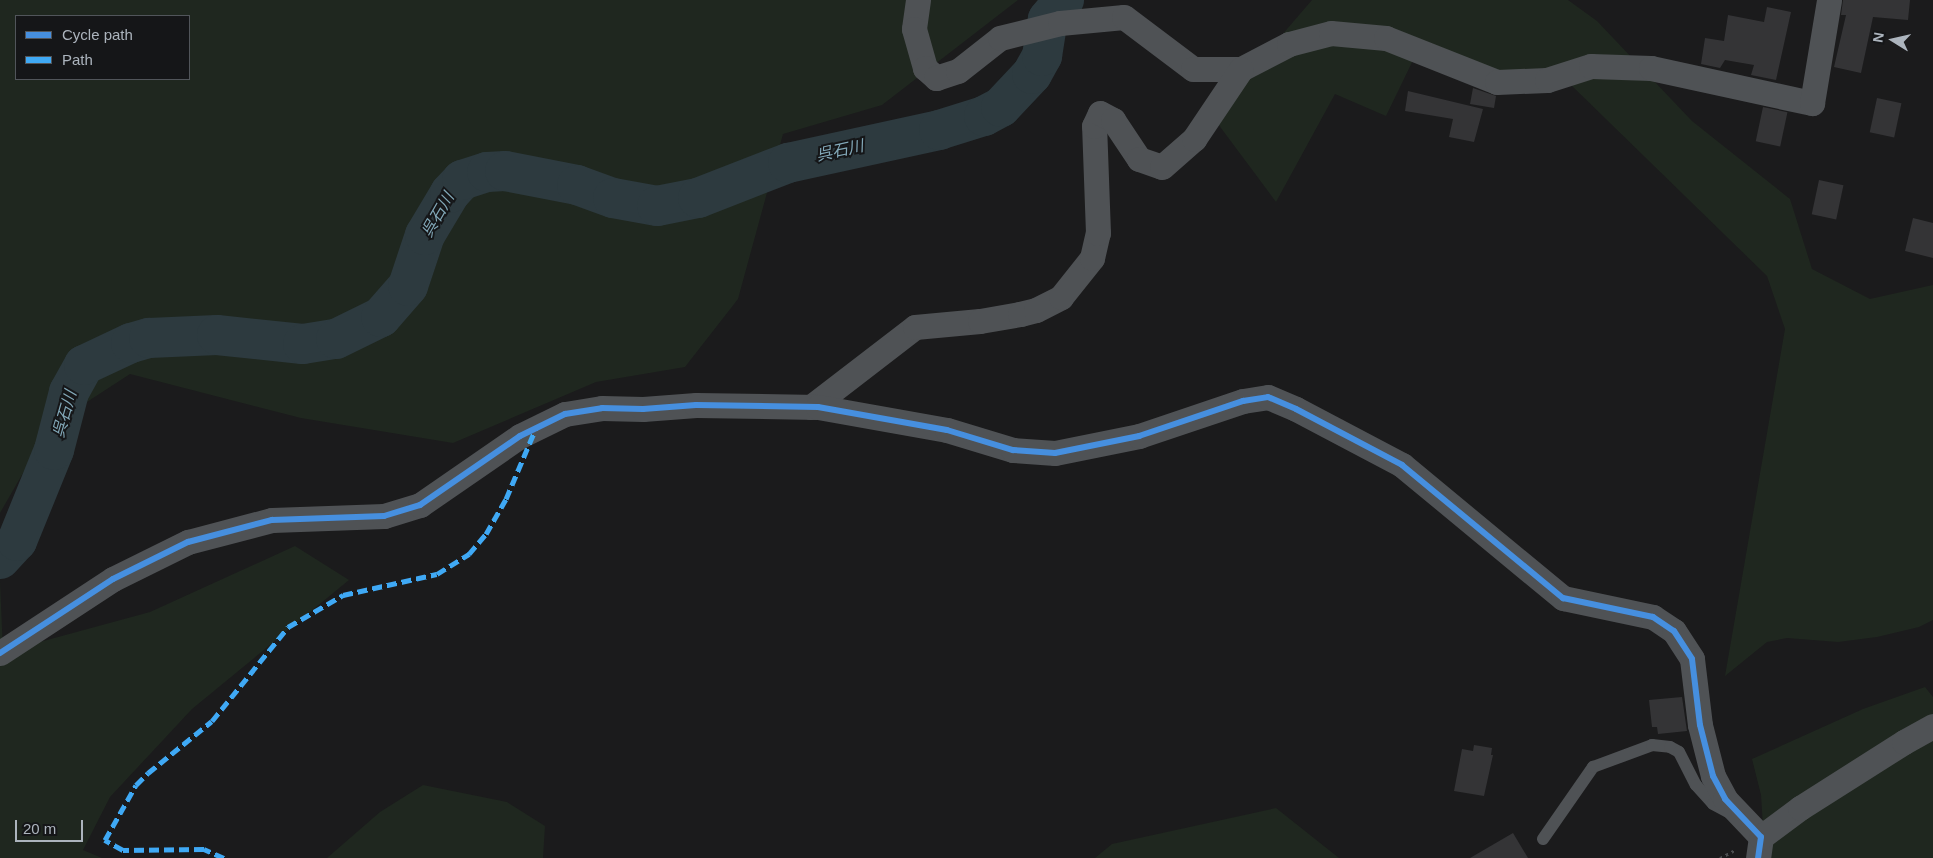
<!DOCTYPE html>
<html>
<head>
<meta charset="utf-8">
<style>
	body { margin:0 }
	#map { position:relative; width:1933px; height:858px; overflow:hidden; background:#1b1b1c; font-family:Helvetica,"Noto Sans JP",sans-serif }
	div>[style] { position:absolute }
	.green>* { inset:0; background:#1f271f }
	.river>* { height:40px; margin:-20px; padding:0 20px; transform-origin:20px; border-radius:20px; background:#2d3a3f }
	.building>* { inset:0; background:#343436; transform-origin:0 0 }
	.path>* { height:3px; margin-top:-1.5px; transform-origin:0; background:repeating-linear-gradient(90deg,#4b4d4f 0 2.5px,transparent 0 6.5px) }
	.lane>* { height:12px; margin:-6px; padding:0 6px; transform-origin:6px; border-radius:6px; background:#4f5255 }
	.street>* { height:25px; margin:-12.5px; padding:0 12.5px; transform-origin:12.5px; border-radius:12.5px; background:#4f5255 }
	.quiet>* { height:5px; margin-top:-2.5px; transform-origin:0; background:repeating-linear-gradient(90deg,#3fa9f5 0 10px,transparent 0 15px) }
	.cycleway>* { height:6px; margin:-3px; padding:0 3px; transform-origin:3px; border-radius:3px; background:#468fdf }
	span { translate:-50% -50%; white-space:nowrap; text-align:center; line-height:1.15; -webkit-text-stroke:4px #151618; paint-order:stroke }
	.water-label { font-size:16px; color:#83a9b9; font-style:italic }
	.legend { position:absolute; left:15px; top:15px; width:175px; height:65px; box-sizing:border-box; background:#151618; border:1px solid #51555a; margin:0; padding:6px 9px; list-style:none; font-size:15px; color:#acb4bd }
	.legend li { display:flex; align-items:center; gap:10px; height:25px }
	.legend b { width:25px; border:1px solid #51555a }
	.north { position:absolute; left:1868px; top:15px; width:50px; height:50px; -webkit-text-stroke:4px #151618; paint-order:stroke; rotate:280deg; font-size:14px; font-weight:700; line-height:20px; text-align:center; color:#acb4bd }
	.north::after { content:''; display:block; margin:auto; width:18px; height:22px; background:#acb4bd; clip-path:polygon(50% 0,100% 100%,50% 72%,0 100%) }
	.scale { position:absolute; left:15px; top:820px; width:68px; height:22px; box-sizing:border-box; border:2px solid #acb4bd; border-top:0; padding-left:6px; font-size:15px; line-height:18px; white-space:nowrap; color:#acb4bd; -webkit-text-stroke:4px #151618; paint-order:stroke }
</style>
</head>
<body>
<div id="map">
	<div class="green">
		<div style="clip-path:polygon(evenodd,0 0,1018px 0,882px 105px,783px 134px,738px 299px,685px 367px,596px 382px,453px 443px,301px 418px,130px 374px,50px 426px,0 513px,0 0,16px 16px,189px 16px,189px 79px,16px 79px,16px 16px)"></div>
		<div style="clip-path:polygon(1312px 0,1568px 0,1597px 21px,1692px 121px,1790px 199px,1812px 269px,1870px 299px,1933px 285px,1933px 620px,1919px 627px,1877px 637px,1838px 642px,1787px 638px,1767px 642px,1725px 676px,1785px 329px,1767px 276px,1571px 85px,1479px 66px,1418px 50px,1386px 116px,1335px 94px,1276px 202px,1218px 124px,1263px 57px)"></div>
		<div style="clip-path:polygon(295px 546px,349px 580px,192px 709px,110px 797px,83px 850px,102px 858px,0 858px,0 581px,3px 652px,150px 612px)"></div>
		<div style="clip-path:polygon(1925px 687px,1933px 697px,1933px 858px,1765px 858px,1761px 795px,1752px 759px,1863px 709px)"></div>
		<div style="clip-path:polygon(423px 785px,507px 802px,545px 826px,543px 858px,327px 858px,380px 812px)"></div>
		<div style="clip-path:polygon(1276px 808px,1339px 858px,1095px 858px,1112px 844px)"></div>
	</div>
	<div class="river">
		<div style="left:0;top:559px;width:25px;rotate:-47deg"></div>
		<div style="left:17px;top:541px;width:98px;rotate:-67.9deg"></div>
		<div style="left:54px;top:450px;width:60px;rotate:-75.5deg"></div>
		<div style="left:69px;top:392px;width:31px;rotate:-61deg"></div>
		<div style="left:84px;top:365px;width:52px;rotate:-25.1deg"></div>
		<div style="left:131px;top:343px;width:19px;rotate:-16deg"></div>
		<div style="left:149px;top:338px;width:68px;rotate:-2.5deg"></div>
		<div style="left:217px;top:335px;width:86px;rotate:6deg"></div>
		<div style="left:303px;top:344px;width:33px;rotate:-9deg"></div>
		<div style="left:336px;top:339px;width:50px;rotate:-26.1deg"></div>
		<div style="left:381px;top:317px;width:41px;rotate:-48.9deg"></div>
		<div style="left:408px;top:286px;width:54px;rotate:-71.6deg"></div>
		<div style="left:425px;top:235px;width:49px;rotate:-59.2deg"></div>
		<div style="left:450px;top:193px;width:18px;rotate:-47deg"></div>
		<div style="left:462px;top:180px;width:26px;rotate:-18deg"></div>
		<div style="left:487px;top:172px;width:18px;rotate:-3deg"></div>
		<div style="left:505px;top:171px;width:73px;rotate:11deg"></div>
		<div style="left:577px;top:185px;width:38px;rotate:20deg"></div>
		<div style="left:613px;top:198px;width:45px;rotate:10.3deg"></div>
		<div style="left:657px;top:206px;width:42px;rotate:-11deg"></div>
		<div style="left:698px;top:198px;width:97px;rotate:-21.3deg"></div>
		<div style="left:788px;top:163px;width:155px;rotate:-12.3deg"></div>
		<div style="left:939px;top:130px;width:47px;rotate:-17.3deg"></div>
		<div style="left:984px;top:116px;width:19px;rotate:-28deg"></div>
		<div style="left:1001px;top:107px;width:45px;rotate:-46.8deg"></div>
		<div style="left:1032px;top:74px;width:21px;rotate:-61deg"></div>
		<div style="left:1042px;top:56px;width:37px;rotate:-81deg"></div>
		<div style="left:1048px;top:19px;width:25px;rotate:-50deg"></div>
	</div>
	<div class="building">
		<div style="clip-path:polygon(1843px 0,1910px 0,1908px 20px,1873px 17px,1861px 73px,1834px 67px,1846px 15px,1841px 15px)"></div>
		<div style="clip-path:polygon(1767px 7px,1791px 12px,1776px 80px,1751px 75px,1754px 65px,1725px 60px,1720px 68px,1701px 64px,1705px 38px,1724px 41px,1728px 15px,1764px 22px)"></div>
		<div style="clip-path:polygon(1473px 88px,1496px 96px,1494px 108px,1470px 104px)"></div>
		<div style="clip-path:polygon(1408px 91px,1483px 109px,1474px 142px,1449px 137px,1453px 119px,1405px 111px)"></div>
		<div style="left:1877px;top:98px;width:25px;height:35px;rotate:12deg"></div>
		<div style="left:1763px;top:107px;width:25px;height:35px;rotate:12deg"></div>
		<div style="left:1819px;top:180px;width:25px;height:35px;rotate:12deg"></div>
		<div style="clip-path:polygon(1913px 218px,1933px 223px,1933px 258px,1905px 251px)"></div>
		<div style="clip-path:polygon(1682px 697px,1687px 731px,1658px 734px,1657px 727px,1652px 727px,1649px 700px)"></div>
		<div style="clip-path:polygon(1474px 745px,1492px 748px,1491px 755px,1493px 755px,1484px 796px,1454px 791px,1462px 749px,1473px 751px)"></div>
		<div style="clip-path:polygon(1513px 833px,1528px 858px,1470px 858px)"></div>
	</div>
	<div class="path">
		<div style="left:1720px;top:858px;width:17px;rotate:-28deg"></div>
	</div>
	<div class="lane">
		<div style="left:1543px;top:839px;width:88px;rotate:-55.2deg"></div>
		<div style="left:1593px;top:767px;width:63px;rotate:-20.4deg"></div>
		<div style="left:1652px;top:745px;width:18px;rotate:6deg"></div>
		<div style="left:1670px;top:747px;width:10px;rotate:29deg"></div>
		<div style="left:1679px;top:752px;width:37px;rotate:63deg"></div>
		<div style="left:1696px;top:785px;width:25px;rotate:48deg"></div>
		<div style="left:1713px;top:804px;width:17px;rotate:28deg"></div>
	</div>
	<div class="street">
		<div style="left:918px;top:0;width:29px;rotate:98deg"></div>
		<div style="left:914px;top:29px;width:41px;rotate:74.2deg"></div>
		<div style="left:925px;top:68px;width:15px;rotate:42deg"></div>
		<div style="left:936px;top:78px;width:23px;rotate:-18deg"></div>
		<div style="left:958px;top:71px;width:53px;rotate:-38.2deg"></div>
		<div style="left:1000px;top:38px;width:62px;rotate:-14deg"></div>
		<div style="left:1060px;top:23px;width:64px;rotate:-5.4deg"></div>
		<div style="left:1124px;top:17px;width:86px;rotate:37deg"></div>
		<div style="left:1193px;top:69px;width:48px"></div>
		<div style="left:1241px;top:69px;width:54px;rotate:-27.5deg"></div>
		<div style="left:1289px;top:44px;width:43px;rotate:-14.7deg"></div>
		<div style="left:1331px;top:33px;width:55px;rotate:5.2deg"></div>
		<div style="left:1386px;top:38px;width:119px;rotate:21.6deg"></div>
		<div style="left:1497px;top:82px;width:50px;rotate:-2.3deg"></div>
		<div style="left:1547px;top:80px;width:46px;rotate:-17.7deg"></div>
		<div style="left:1591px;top:66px;width:60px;rotate:1.9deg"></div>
		<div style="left:1651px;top:68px;width:165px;rotate:12.3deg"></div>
		<div style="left:1812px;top:103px;width:104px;rotate:-80.6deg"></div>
		<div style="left:811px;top:407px;width:131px;rotate:-37.6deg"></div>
		<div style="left:915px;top:327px;width:65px;rotate:-5.3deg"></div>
		<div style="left:980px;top:321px;width:41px;rotate:-9.9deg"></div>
		<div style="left:1020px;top:314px;width:16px;rotate:-14deg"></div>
		<div style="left:1036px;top:310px;width:28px;rotate:-27deg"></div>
		<div style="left:1061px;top:297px;width:50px;rotate:-51.5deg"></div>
		<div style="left:1092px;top:258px;width:26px;rotate:-77deg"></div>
		<div style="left:1098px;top:233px;width:107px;rotate:-92.1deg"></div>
		<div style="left:1094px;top:126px;width:14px;rotate:-65deg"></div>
		<div style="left:1100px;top:113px;width:15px;rotate:28deg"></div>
		<div style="left:1113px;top:120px;width:47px;rotate:56.3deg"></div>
		<div style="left:1139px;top:159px;width:24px;rotate:19deg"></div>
		<div style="left:1162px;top:167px;width:43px;rotate:-41.2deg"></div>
		<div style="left:1194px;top:139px;width:84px;rotate:-56.1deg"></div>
		<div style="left:0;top:653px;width:135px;rotate:-33.2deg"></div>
		<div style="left:113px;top:579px;width:84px;rotate:-26.3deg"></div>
		<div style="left:188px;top:542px;width:87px;rotate:-14.7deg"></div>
		<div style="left:272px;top:520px;width:112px;rotate:-2deg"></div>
		<div style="left:384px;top:516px;width:38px;rotate:-17deg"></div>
		<div style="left:420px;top:505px;width:121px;rotate:-34.6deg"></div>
		<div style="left:520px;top:436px;width:50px;rotate:-26.1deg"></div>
		<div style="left:565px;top:414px;width:37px;rotate:-9deg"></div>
		<div style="left:602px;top:408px;width:41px;rotate:1.4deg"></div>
		<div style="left:643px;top:409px;width:53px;rotate:-4.3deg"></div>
		<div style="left:696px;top:405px;width:122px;rotate:0.9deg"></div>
		<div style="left:818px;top:407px;width:131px;rotate:10.1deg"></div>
		<div style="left:947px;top:430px;width:69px;rotate:16.9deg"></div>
		<div style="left:1013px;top:450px;width:42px;rotate:4.1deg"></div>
		<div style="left:1055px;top:453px;width:86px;rotate:-11.4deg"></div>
		<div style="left:1139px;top:436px;width:110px;rotate:-18.6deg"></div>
		<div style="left:1243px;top:401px;width:25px;rotate:-9deg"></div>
		<div style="left:1268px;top:397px;width:30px;rotate:23deg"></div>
		<div style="left:1296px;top:409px;width:120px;rotate:27.8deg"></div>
		<div style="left:1402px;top:465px;width:209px;rotate:39.6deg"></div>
		<div style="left:1563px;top:598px;width:92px;rotate:11.9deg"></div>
		<div style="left:1653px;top:617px;width:25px;rotate:34deg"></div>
		<div style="left:1674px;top:631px;width:33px;rotate:57deg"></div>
		<div style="left:1692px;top:659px;width:66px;rotate:83.1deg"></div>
		<div style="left:1700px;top:725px;width:53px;rotate:75.7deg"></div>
		<div style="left:1713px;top:776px;width:26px;rotate:62deg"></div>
		<div style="left:1725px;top:799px;width:52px;rotate:46.5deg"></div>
		<div style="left:1761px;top:837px;width:21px;rotate:98deg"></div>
		<div style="left:1761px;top:837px;width:49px;rotate:-36.6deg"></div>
		<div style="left:1800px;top:808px;width:123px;rotate:-32.4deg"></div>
		<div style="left:1904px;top:742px;width:33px;rotate:-29deg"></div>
	</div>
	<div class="quiet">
		<div style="left:224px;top:858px;width:22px;rotate:-156deg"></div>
		<div style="left:204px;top:849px;width:81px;rotate:179.3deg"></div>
		<div style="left:123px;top:850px;width:21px;rotate:-151deg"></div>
		<div style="left:105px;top:840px;width:63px;rotate:-60.6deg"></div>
		<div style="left:136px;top:785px;width:17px;rotate:-45deg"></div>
		<div style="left:148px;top:773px;width:82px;rotate:-39.1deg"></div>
		<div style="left:212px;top:721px;width:121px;rotate:-51deg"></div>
		<div style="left:288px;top:627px;width:64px;rotate:-30.2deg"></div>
		<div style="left:343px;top:595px;width:96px;rotate:-12.6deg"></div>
		<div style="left:437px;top:574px;width:38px;rotate:-32deg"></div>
		<div style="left:469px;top:554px;width:26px;rotate:-50deg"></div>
		<div style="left:486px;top:534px;width:40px;rotate:-60.3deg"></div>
		<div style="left:506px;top:499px;width:77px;rotate:-67.1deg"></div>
	</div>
	<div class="cycleway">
		<div style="left:0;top:653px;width:135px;rotate:-33.2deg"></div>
		<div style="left:113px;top:579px;width:84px;rotate:-26.3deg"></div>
		<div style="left:188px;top:542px;width:87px;rotate:-14.7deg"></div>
		<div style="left:272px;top:520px;width:112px;rotate:-2deg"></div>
		<div style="left:384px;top:516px;width:38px;rotate:-17deg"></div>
		<div style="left:420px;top:505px;width:121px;rotate:-34.6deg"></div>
		<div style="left:520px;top:436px;width:50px;rotate:-26.1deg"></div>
		<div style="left:565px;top:414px;width:37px;rotate:-9deg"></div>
		<div style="left:602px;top:408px;width:41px;rotate:1.4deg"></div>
		<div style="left:643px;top:409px;width:53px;rotate:-4.3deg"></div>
		<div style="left:696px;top:405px;width:122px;rotate:0.9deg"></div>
		<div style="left:818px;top:407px;width:131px;rotate:10.1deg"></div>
		<div style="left:947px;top:430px;width:69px;rotate:16.9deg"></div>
		<div style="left:1013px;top:450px;width:42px;rotate:4.1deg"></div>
		<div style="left:1055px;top:453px;width:86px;rotate:-11.4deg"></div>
		<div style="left:1139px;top:436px;width:110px;rotate:-18.6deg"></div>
		<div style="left:1243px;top:401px;width:25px;rotate:-9deg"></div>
		<div style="left:1268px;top:397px;width:30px;rotate:23deg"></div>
		<div style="left:1296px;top:409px;width:120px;rotate:27.8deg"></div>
		<div style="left:1402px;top:465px;width:209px;rotate:39.6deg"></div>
		<div style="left:1563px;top:598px;width:92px;rotate:11.9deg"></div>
		<div style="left:1653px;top:617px;width:25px;rotate:34deg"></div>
		<div style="left:1674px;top:631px;width:33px;rotate:57deg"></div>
		<div style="left:1692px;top:659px;width:66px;rotate:83.1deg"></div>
		<div style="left:1700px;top:725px;width:53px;rotate:75.7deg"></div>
		<div style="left:1713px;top:776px;width:26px;rotate:62deg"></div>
		<div style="left:1725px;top:799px;width:52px;rotate:46.5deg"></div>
		<div style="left:1761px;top:837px;width:21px;rotate:98deg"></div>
	</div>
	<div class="water-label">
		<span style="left:840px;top:151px;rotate:-12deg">呉石川</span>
		<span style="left:438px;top:215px;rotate:-60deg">呉石川</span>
		<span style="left:65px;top:414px;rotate:-74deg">呉石川</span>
	</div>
	<ul class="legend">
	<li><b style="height:6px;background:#468fdf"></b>Cycle path</li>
	<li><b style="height:6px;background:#3fa9f5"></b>Path</li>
	</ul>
	<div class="north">N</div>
	<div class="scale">20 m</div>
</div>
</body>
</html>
